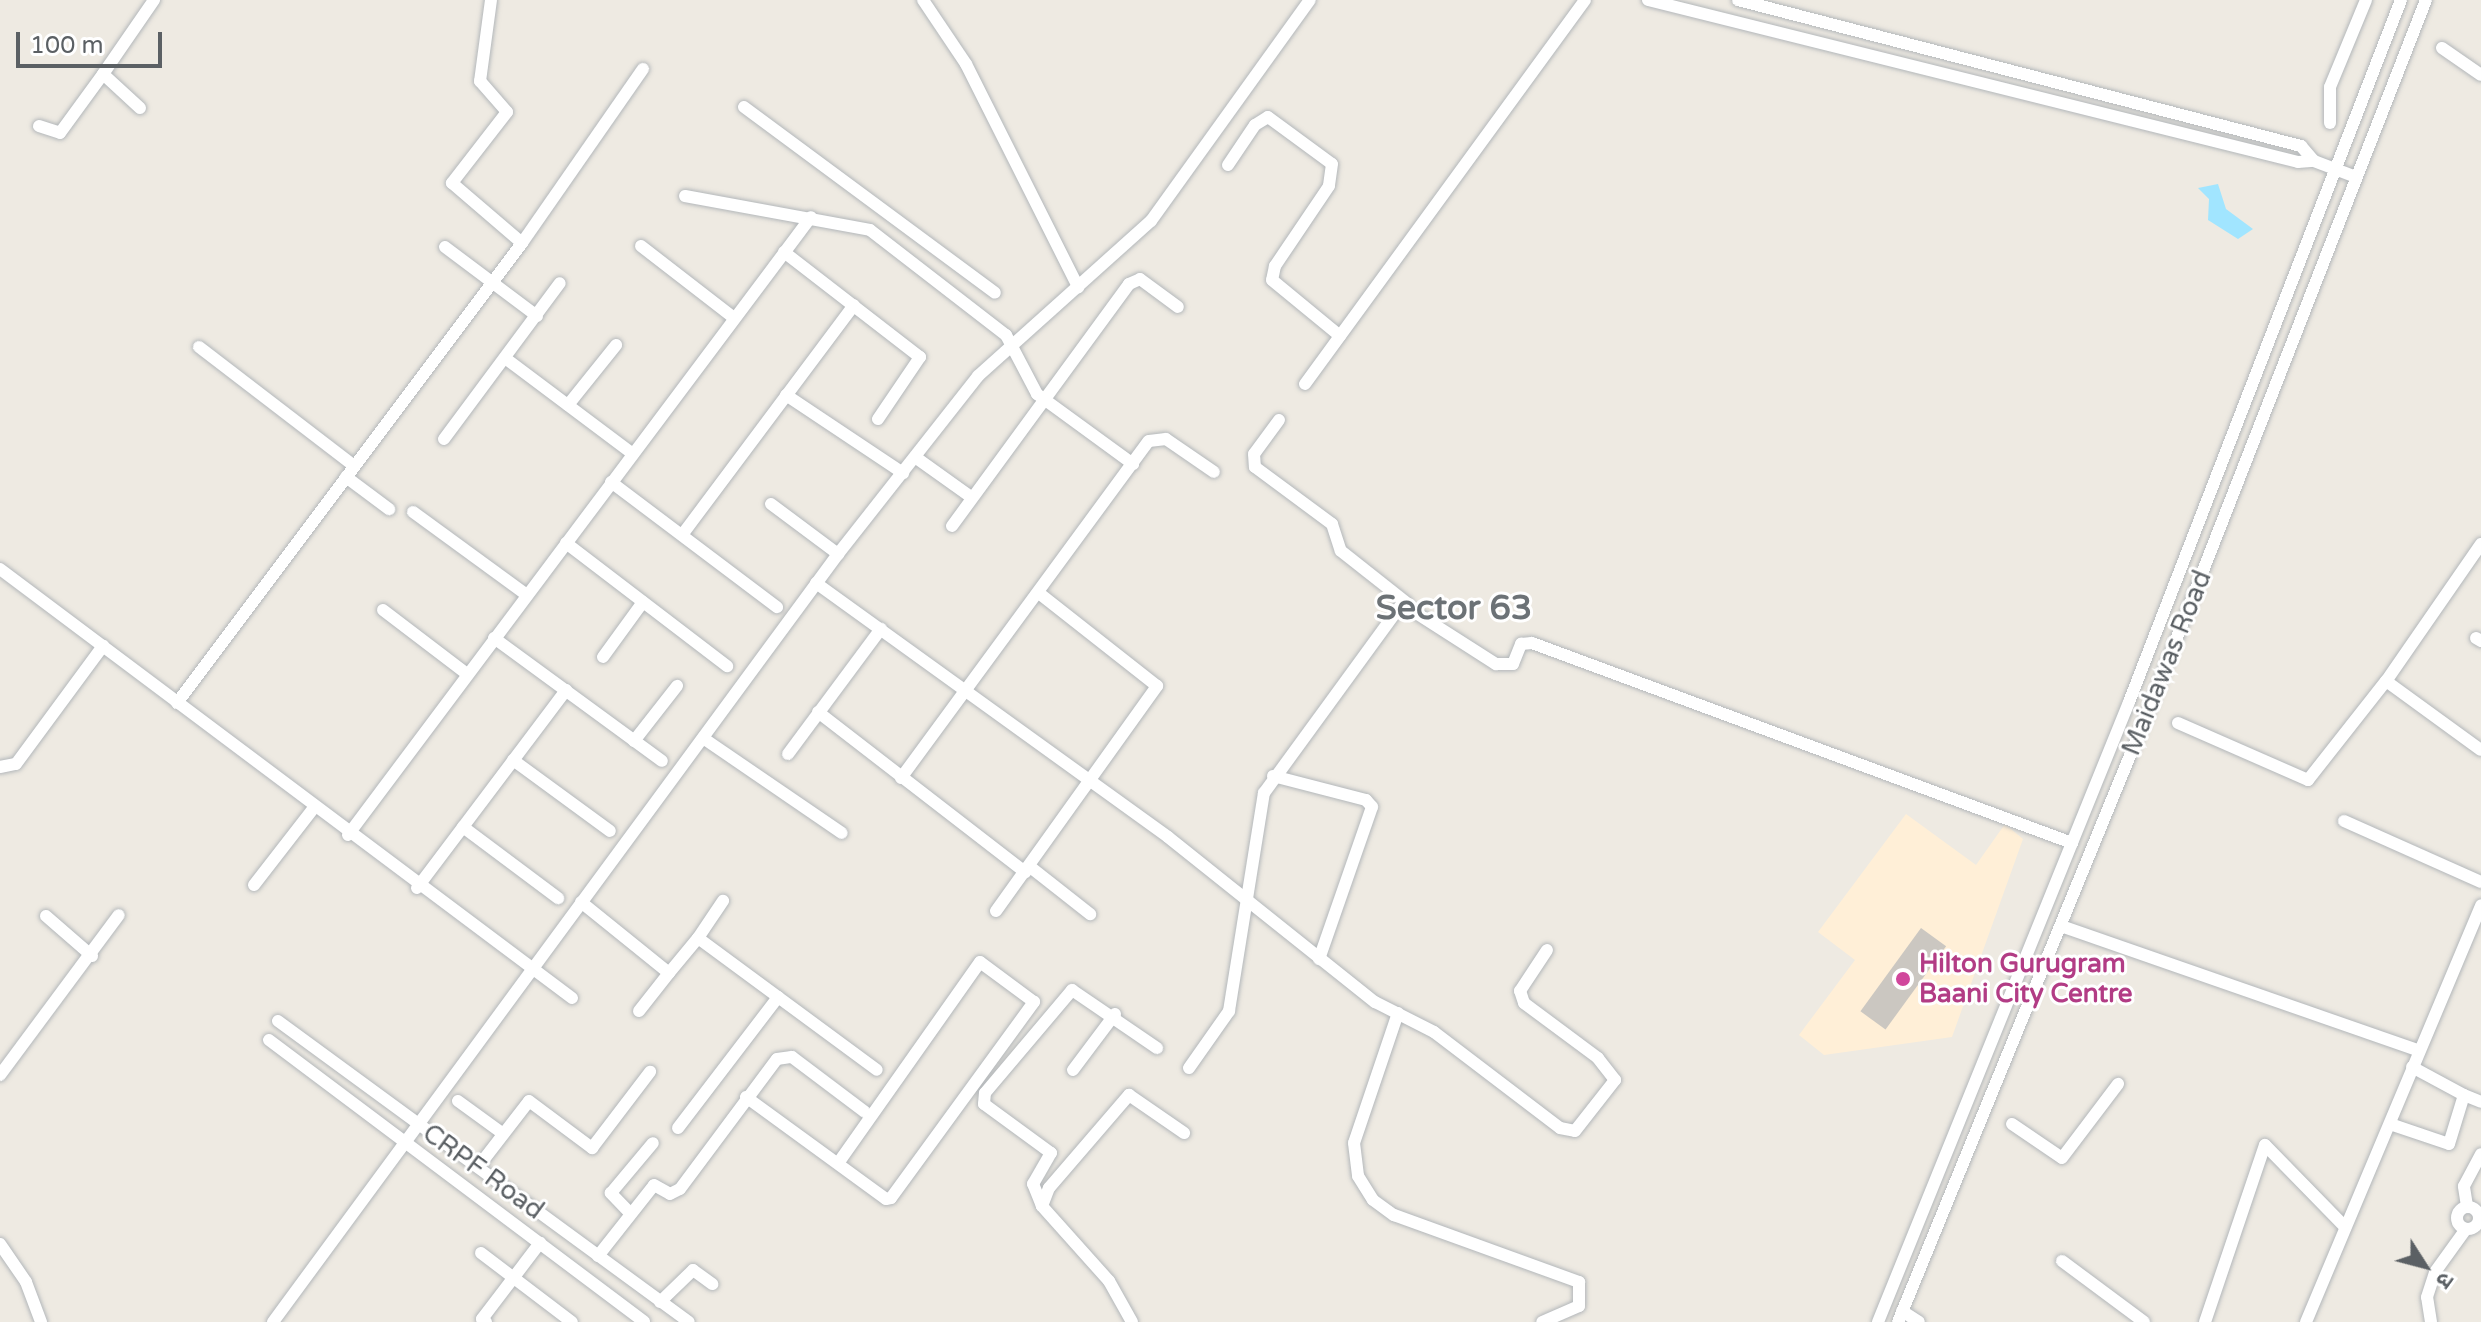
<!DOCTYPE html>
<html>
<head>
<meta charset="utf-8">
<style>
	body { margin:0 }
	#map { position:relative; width:2481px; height:1322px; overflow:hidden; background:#eeeae2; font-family:"Varela Round","Noto Sans Devanagari",sans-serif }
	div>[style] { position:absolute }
	.commercial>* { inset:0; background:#ffefd7 }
	.water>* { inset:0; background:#a1e5ff }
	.building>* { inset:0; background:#cbc7c1; transform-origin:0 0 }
	.roads { filter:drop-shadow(0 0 2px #b3b7ba) drop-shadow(0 0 2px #b3b7ba) }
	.minor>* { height:12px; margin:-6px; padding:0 6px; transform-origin:6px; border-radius:6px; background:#fff }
	.minor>.ring { margin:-6px; padding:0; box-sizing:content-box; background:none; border:12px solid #fff; border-radius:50% }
	.dots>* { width:22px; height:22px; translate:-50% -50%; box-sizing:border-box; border:4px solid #fff; border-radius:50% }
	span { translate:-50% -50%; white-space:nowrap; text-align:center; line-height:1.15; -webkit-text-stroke:6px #fff; paint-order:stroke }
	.street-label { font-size:26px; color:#5b6064 }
	.hotel-label { font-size:26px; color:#b23c85; font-weight:700 }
	.left { translate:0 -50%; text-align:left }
	.district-label { font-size:34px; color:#6c7276; font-weight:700 }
	.north { position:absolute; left:2385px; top:1226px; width:80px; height:80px; -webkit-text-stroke:6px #fff; paint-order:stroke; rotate:126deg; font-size:22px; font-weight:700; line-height:32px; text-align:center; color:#5b6064 }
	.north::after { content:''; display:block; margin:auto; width:28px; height:36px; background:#5b6064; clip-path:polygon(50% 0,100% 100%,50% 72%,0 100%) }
	.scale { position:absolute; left:16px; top:32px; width:146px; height:36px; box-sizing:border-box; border:4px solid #5b6064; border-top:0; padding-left:10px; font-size:24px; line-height:28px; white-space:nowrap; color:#5b6064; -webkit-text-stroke:6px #fff; paint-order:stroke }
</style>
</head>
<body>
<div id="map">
	<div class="commercial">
		<div style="clip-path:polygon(1906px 814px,1976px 865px,2005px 824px,2023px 839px,1952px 1037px,1824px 1055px,1799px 1035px,1855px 960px,1818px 932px)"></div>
	</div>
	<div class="water">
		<div style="clip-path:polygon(2218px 184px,2226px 209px,2253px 229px,2238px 239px,2208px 220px,2209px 199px,2198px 188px)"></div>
	</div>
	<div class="building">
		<div style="left:1921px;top:928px;width:31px;height:103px;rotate:36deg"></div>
	</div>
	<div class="roads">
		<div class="minor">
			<div style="left:491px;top:0;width:82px;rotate:97.7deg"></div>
			<div style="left:480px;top:81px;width:41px;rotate:48.9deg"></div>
			<div style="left:507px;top:112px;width:90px;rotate:127.8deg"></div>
			<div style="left:452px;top:183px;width:92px;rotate:40.6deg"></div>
			<div style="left:923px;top:0;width:77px;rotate:56.1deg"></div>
			<div style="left:966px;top:64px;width:250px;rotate:63.3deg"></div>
			<div style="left:1648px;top:0;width:670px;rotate:13.99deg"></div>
			<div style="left:2298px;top:162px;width:16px;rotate:-4deg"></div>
			<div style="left:2314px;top:161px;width:45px;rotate:20.9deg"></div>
			<div style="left:1738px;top:0;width:582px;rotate:14.54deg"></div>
			<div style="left:2301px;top:146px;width:20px;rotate:49deg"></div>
			<div style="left:2442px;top:48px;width:47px;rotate:34.7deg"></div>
			<div style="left:744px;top:107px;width:312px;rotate:36.5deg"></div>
			<div style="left:140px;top:108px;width:50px;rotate:-137.4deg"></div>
			<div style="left:103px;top:74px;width:90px;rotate:-55.4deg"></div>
			<div style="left:2330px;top:123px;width:36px;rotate:-90deg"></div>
			<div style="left:2330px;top:87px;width:94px;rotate:-67.5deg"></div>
			<div style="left:39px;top:126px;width:22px;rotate:18deg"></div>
			<div style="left:60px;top:133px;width:73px;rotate:-53.9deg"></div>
			<div style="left:1228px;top:165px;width:48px;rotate:-56deg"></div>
			<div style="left:1255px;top:125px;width:15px;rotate:-32deg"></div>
			<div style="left:1268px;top:117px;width:79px;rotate:36.3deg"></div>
			<div style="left:1332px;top:164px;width:22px;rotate:98deg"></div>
			<div style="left:1329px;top:186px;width:97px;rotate:124deg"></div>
			<div style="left:1275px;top:266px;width:14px;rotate:102deg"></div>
			<div style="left:1272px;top:280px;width:88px;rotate:39.5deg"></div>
			<div style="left:685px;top:196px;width:188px;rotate:10.4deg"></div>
			<div style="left:870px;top:230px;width:172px;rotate:37.7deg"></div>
			<div style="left:1006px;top:335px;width:67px;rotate:62.3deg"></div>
			<div style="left:1037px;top:394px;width:119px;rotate:36.1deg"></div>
			<div style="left:641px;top:246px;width:118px;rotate:37.7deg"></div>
			<div style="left:445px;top:247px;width:115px;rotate:36.9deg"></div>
			<div style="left:784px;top:252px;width:172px;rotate:37.7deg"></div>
			<div style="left:920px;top:357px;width:75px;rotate:124.1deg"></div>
			<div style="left:199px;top:347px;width:195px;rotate:37.5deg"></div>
			<div style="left:505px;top:358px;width:160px;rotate:36.9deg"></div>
			<div style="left:1305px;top:384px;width:475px;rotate:-53.9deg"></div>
			<div style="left:786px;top:395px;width:141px;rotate:33.7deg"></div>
			<div style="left:568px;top:405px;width:77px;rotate:-51.3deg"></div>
			<div style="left:1279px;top:420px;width:42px;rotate:126.3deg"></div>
			<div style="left:1254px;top:454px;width:13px;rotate:86deg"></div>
			<div style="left:1255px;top:467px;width:96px;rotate:36.5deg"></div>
			<div style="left:1332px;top:524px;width:28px;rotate:72deg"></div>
			<div style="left:1341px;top:551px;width:85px;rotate:38.3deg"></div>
			<div style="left:444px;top:439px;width:194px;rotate:-53.4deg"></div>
			<div style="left:915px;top:457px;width:69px;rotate:35.5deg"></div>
			<div style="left:346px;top:477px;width:54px;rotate:36.7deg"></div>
			<div style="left:611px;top:482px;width:208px;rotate:37deg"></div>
			<div style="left:771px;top:504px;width:84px;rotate:36.7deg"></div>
			<div style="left:413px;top:512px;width:141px;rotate:36.1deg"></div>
			<div style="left:952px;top:526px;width:300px;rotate:-53.8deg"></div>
			<div style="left:1129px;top:284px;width:12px;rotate:-24deg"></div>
			<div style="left:1140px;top:279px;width:47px;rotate:36.4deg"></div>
			<div style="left:682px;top:535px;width:287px;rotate:-53.2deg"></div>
			<div style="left:566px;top:543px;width:203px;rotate:37.4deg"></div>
			<div style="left:2481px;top:544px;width:167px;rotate:124.7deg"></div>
			<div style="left:2386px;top:681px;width:117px;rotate:36deg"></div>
			<div style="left:0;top:569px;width:715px;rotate:36.87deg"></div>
			<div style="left:816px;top:583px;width:434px;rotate:35.8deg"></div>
			<div style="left:1168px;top:837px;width:265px;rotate:38.6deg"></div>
			<div style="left:1375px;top:1002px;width:66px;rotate:27deg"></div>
			<div style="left:1434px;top:1032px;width:158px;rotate:37.3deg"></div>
			<div style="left:1560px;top:1128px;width:15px;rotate:11deg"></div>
			<div style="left:1575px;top:1131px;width:65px;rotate:-51.9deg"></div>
			<div style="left:1615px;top:1080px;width:28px;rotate:-128deg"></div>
			<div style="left:1598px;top:1058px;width:92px;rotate:-143.4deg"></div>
			<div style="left:1524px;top:1003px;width:13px;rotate:-108deg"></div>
			<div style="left:1520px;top:991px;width:49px;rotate:-56.6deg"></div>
			<div style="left:383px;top:610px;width:106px;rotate:37.3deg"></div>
			<div style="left:494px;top:638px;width:208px;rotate:36.2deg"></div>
			<div style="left:2476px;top:638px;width:6px;rotate:31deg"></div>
			<div style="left:603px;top:657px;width:68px;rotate:-54deg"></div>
			<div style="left:177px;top:703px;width:575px;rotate:-53.13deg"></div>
			<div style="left:522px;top:243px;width:212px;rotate:-55.2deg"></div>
			<div style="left:818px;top:712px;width:262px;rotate:37.7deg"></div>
			<div style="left:2178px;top:723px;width:142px;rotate:23.7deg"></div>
			<div style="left:2308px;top:780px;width:126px;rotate:-51.8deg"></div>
			<div style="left:703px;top:738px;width:168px;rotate:34.4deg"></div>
			<div style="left:634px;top:741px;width:70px;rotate:-52deg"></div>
			<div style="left:788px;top:754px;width:156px;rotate:-53.4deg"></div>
			<div style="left:513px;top:760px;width:120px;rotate:36.2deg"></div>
			<div style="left:0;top:767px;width:16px;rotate:-11deg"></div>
			<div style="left:16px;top:764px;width:147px;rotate:-53.6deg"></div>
			<div style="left:1273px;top:776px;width:96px;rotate:14.5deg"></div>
			<div style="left:1366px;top:800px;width:9px;rotate:49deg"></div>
			<div style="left:1372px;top:807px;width:161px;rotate:109.2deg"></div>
			<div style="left:901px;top:778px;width:418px;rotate:-53.7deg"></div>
			<div style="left:1149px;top:441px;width:17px;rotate:-7deg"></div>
			<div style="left:1166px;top:439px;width:58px;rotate:34.5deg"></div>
			<div style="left:2344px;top:821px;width:150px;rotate:24deg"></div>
			<div style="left:463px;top:827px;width:119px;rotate:36.8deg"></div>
			<div style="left:348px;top:835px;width:772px;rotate:-53.16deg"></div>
			<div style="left:1029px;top:866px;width:78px;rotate:38.2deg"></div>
			<div style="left:254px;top:885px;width:96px;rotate:-52.2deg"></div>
			<div style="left:417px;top:888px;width:248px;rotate:-53deg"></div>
			<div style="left:581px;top:902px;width:113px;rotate:38.9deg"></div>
			<div style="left:669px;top:973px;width:45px;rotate:-50.4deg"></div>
			<div style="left:698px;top:938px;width:222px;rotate:36.4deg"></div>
			<div style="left:996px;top:911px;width:277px;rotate:-54.4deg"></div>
			<div style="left:1157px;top:686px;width:150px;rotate:-141.8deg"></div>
			<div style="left:46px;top:916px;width:61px;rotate:41deg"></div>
			<div style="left:2061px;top:926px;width:378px;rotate:19.2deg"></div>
			<div style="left:698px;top:938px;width:45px;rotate:-56deg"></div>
			<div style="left:639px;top:1011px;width:48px;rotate:-51.7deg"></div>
			<div style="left:1398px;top:1013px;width:137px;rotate:108.7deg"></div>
			<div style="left:1354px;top:1143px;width:33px;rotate:83deg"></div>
			<div style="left:1358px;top:1176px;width:28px;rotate:58deg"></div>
			<div style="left:1373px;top:1200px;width:26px;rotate:36deg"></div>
			<div style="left:1394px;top:1215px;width:197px;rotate:19.9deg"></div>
			<div style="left:1579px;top:1282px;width:24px;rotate:90deg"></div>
			<div style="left:1579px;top:1306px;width:40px;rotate:156.6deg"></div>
			<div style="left:278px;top:1021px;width:509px;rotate:36.22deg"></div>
			<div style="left:269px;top:1040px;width:469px;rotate:36.9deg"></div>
			<div style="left:2412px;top:1067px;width:59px;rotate:28.3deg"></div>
			<div style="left:1189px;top:1068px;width:70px;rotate:-54.9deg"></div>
			<div style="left:1229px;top:1011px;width:221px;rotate:-80.9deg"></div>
			<div style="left:1264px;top:793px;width:234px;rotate:-53.9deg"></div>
			<div style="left:1402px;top:604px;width:112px;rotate:32.6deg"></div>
			<div style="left:1496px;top:664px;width:17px"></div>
			<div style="left:1513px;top:664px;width:22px;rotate:-68deg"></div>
			<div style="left:1521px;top:644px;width:11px;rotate:-5deg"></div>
			<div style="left:1532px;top:643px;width:576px;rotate:20.32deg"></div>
			<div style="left:1073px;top:1070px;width:70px;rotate:-53.1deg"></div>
			<div style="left:0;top:1075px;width:199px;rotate:-53.4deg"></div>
			<div style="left:746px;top:1097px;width:173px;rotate:36.1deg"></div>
			<div style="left:886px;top:1199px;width:5px;rotate:-11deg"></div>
			<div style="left:891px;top:1198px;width:243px;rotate:-53.9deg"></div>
			<div style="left:1034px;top:1002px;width:67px;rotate:-143.5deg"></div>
			<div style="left:980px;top:962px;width:245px;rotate:125.2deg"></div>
			<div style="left:458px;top:1101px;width:54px;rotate:36deg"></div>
			<div style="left:2012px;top:1124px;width:60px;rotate:34.2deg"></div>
			<div style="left:2062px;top:1158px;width:93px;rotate:-52.9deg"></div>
			<div style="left:2390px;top:1124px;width:62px;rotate:18.7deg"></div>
			<div style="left:2449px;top:1144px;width:51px;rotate:-73deg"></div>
			<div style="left:2464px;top:1095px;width:18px;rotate:22deg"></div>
			<div style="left:678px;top:1128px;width:165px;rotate:-52.6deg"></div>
			<div style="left:478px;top:1167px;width:83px;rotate:-52.3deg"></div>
			<div style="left:529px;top:1101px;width:79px;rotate:36.7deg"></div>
			<div style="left:592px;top:1148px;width:96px;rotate:-52.7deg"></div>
			<div style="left:1042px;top:1206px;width:24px;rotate:-112deg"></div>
			<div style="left:1033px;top:1184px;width:36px;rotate:-60deg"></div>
			<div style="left:1051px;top:1153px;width:83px;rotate:-143.8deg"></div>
			<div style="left:984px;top:1104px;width:11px;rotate:-85deg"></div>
			<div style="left:985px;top:1093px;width:135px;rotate:-49.8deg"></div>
			<div style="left:1072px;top:990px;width:103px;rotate:34.3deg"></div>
			<div style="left:2467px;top:1206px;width:20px;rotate:-99deg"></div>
			<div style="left:2464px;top:1186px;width:36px;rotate:-62deg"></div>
			<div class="ring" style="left:2457px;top:1207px;width:10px;height:10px"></div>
			<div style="left:630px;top:1213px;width:28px;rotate:-134deg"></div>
			<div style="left:611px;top:1193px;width:65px;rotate:-50deg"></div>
			<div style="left:0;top:1244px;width:46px;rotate:55.6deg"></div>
			<div style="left:26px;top:1282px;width:43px;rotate:69.4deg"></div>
			<div style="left:481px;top:1253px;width:114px;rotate:37.2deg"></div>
			<div style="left:598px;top:1256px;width:90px;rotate:-51.7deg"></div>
			<div style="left:654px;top:1185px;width:18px;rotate:29deg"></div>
			<div style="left:670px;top:1194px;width:11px;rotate:-27deg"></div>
			<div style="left:680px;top:1189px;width:162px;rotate:-53.3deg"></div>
			<div style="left:777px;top:1059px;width:15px;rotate:-8deg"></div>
			<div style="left:792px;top:1057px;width:91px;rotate:37deg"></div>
			<div style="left:2062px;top:1261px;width:102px;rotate:36.6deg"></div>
			<div style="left:660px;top:1302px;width:46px;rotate:-44.1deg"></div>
			<div style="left:693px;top:1270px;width:24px;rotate:36deg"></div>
			<div style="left:1902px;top:1311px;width:20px;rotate:33deg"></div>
			<div style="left:273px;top:1322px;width:953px;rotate:-53.66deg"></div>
			<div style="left:838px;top:554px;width:226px;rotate:-51.8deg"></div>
			<div style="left:978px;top:376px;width:232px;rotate:-41.9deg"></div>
			<div style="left:1151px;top:221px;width:272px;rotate:-54.3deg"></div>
			<div style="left:486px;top:1322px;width:5px;rotate:-143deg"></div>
			<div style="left:482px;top:1319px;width:96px;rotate:-52.7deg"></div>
			<div style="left:1132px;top:1322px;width:47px;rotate:-119.3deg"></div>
			<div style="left:1109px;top:1281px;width:101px;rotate:-131.8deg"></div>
			<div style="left:1042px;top:1206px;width:19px;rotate:-69deg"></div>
			<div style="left:1049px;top:1188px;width:123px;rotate:-49.3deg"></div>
			<div style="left:1129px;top:1095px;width:67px;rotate:34.6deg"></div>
			<div style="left:1878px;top:1322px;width:669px;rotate:-67.96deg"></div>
			<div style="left:2129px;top:702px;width:753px;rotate:-68.82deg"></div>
			<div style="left:1898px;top:1322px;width:662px;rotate:-67.73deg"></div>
			<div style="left:2149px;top:709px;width:761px;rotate:-68.66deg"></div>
			<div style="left:2205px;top:1322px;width:187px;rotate:-71.3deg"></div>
			<div style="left:2265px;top:1145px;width:115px;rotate:45.7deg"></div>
			<div style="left:2306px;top:1322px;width:452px;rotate:-67.2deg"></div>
			<div style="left:2431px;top:1322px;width:25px;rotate:-99deg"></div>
			<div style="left:2427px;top:1297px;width:26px;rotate:-72deg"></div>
			<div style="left:2435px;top:1272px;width:53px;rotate:-54.2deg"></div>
		</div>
	</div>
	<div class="dots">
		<div style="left:1903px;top:979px;background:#d1479c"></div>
	</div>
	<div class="street-label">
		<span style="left:2167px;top:663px;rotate:-68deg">Maidawas Road</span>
		<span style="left:483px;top:1172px;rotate:36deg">CRPF Road</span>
	</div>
	<div class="hotel-label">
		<span class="left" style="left:1919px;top:979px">Hilton Gurugram<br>Baani City Centre</span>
	</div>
	<div class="district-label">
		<span style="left:1454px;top:609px">Sector 63</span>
	</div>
	<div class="north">उ</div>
	<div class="scale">100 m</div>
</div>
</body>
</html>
